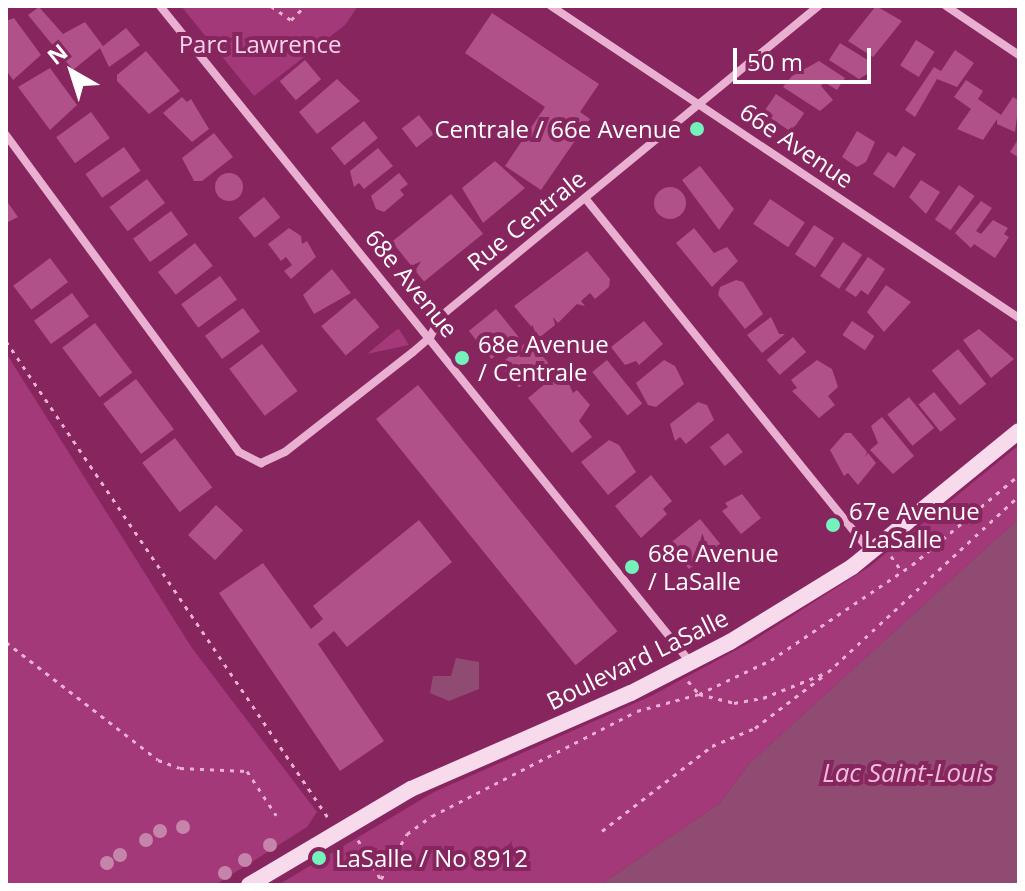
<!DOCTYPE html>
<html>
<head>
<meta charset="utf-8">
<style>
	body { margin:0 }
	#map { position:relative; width:1025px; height:891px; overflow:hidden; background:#87255e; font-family:"Open Sans",sans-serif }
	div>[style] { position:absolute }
	.green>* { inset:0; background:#a33979 }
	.water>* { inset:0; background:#904b73 }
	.building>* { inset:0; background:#b0518a; transform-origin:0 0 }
	.round { border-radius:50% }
	.path>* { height:3px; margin-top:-1.5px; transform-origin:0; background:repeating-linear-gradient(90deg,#e9b0d2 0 4px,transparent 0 10px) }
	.minor>* { height:8px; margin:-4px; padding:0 4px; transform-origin:4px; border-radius:4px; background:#e9b0d2 }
	.secondary>* { height:16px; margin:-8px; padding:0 8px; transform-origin:8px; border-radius:8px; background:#f7daeb }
	.trees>* { width:14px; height:14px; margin:-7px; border-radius:50%; background:#c585aa }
	.dots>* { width:22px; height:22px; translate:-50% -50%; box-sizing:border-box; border:4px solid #87255e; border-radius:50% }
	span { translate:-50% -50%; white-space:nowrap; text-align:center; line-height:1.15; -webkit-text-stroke:8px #87255e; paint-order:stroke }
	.park-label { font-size:24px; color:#f7d4e9 }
	.poi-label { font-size:24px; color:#fff }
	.right { translate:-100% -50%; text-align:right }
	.left { translate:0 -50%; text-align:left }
	.street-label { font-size:24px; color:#fff }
	.water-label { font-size:26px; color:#f0bcdb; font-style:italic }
	.frame { position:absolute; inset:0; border:8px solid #fff; pointer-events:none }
	.north { position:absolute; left:32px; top:32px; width:80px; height:80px; -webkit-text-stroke:6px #87255e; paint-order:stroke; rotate:321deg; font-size:22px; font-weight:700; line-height:32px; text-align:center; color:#fff }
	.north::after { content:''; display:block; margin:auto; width:28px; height:36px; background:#fff; clip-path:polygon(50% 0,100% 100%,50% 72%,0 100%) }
	.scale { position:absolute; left:733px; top:48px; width:138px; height:36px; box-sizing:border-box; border:4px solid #fff; border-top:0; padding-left:10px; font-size:24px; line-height:28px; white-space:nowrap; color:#fff; -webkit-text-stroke:6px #87255e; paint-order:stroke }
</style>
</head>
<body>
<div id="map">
	<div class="green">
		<div style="clip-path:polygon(181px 6px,358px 6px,345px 25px,254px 96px)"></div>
		<div style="clip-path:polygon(399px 329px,409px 345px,367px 354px,396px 330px)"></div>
		<div style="clip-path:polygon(6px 353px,192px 648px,317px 812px,307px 827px,215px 885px,6px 885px)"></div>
		<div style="clip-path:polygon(1019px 445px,1019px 518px,750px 763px,719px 804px,600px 885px,278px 885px,434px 792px,651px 696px,751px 642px,869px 567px)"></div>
	</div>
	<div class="water">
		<div style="clip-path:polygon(1019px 518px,1019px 885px,600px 885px,719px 804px,750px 763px)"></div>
		<div style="clip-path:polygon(456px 658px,479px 662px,479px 689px,449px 701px,430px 693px,433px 676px,451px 676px)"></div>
	</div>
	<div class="building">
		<div style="clip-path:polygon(876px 6px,902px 21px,873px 57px,848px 41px)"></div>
		<div style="clip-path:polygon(39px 7px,63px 34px,85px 22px,103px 46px,126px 28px,140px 45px,109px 67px,100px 48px,73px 70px,28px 15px)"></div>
		<div style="clip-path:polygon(492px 13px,599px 84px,580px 112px,590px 119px,541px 190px,505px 166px,545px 107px,465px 53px)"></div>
		<div style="clip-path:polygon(14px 18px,41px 55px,13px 80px,6px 70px,6px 21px)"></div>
		<div style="left:916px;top:40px;width:22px;height:30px;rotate:32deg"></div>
		<div style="clip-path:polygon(840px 43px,871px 62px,867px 74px,859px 79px,829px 60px)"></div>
		<div style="clip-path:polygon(955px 50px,974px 63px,957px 87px,937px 79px,915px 117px,905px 110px,934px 67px,941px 71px)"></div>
		<div style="clip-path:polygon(146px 51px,180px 91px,149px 114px,117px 81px,117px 75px)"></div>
		<div style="left:305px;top:60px;width:25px;height:33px;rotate:50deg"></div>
		<div style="clip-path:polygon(819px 61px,845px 78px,837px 90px,824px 82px,821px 86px,833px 100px,820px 111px,783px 87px,792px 76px)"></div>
		<div style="clip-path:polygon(50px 68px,77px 105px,50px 130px,18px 87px)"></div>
		<div style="clip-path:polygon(337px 79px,360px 101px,317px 134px,299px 112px)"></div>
		<div style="clip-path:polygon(966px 80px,983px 91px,978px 99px,1001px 115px,1013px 97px,1019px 101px,1015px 132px,997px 124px,997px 119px,983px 140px,957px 129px,971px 109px,954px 97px)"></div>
		<div style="left:776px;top:94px;width:34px;height:23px;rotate:34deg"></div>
		<div style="clip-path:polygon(182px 97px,187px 102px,191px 99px,209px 129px,192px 142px,163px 113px)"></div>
		<div style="left:91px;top:112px;width:32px;height:43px;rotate:54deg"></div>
		<div style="left:419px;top:115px;width:24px;height:22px;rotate:52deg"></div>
		<div style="left:364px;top:121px;width:22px;height:43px;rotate:51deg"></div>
		<div style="clip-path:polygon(857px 131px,875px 142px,866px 162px,857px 167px,842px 157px)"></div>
		<div style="clip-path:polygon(214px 133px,233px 157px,202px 181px,194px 181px,182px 158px)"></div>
		<div style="clip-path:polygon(1019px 138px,1019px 158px,1010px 152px)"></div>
		<div style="clip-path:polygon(903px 146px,916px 154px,894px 188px,873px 174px,888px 152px,896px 157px)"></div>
		<div style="left:124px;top:147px;width:29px;height:47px;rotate:55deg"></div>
		<div style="clip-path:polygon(378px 148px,393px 166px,364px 189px,359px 183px,354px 187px,350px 171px)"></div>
		<div style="clip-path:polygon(495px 161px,525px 188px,483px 223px,462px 188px)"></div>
		<div style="clip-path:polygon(700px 166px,734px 209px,719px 230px,682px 180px)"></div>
		<div style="clip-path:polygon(399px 173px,408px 184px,400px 190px,404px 195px,384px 212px,376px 209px,371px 196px)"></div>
		<div class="round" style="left:215px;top:173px;width:28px;height:28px"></div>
		<div style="left:147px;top:179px;width:30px;height:47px;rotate:53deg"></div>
		<div style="clip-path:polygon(921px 180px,940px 192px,926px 214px,909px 197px)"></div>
		<div style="left:959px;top:185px;width:19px;height:42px;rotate:35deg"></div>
		<div class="round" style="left:654px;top:187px;width:32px;height:32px"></div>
		<div style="left:451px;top:194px;width:51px;height:76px;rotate:51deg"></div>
		<div style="left:264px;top:197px;width:26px;height:33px;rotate:51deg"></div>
		<div style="left:770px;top:199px;width:42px;height:30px;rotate:34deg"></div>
		<div style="clip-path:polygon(6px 200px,18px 217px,6px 223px)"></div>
		<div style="clip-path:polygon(981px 201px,992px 208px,976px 231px,981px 234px,993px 220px,1008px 228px,1004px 234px,1009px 237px,995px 258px,974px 244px,971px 248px,955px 233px)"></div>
		<div style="left:171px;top:211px;width:29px;height:47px;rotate:54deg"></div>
		<div style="left:814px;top:225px;width:24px;height:35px;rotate:33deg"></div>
		<div style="clip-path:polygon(289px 228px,301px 236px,302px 244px,307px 241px,316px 257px,291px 279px,284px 271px,292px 265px,286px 257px,281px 261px,268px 244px)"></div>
		<div style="clip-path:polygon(694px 228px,714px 253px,727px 247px,738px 261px,712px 287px,676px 243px)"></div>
		<div style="left:843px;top:242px;width:23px;height:41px;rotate:34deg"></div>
		<div style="left:195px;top:243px;width:29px;height:47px;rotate:52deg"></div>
		<div style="clip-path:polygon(587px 251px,610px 279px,609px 287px,595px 299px,590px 293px,581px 301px,585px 306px,577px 304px,558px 323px,553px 317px,555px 325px,540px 337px,514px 306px)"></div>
		<div style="clip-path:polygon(868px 257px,885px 269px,868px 295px,861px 290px,856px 297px,845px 290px)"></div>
		<div style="left:50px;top:258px;width:30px;height:46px;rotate:53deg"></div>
		<div style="clip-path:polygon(332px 269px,351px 293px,314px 314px,303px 295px)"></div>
		<div style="left:220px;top:276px;width:29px;height:48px;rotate:54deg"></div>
		<div style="clip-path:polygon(736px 280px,743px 282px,763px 314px,745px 329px,718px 295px,720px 287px)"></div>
		<div style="clip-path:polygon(886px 285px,911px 302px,884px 332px,867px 312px)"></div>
		<div style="left:72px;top:293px;width:29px;height:47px;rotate:54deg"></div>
		<div style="left:355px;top:298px;width:38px;height:44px;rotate:50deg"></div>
		<div style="left:243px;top:308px;width:29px;height:47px;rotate:54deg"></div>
		<div style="left:496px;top:309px;width:36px;height:35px;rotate:51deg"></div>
		<div style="clip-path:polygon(771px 317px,779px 334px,785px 334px,762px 353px,747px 335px)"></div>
		<div style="clip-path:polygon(644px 321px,663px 344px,639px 365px,636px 361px,625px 365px,611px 347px)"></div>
		<div style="left:852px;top:321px;width:27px;height:17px;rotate:34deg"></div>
		<div style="left:95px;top:323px;width:62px;height:41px;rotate:53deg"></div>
		<div style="clip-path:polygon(979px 329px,1014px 359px,991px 378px,963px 340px)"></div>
		<div style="left:793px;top:337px;width:20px;height:35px;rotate:49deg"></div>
		<div style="left:529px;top:340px;width:30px;height:38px;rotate:50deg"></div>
		<div style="left:262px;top:344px;width:59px;height:41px;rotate:53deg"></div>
		<div style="left:958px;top:349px;width:45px;height:34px;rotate:51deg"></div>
		<div style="left:607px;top:360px;width:56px;height:19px;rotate:51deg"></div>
		<div style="clip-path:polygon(664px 360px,675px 366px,684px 384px,656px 407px,648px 405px,636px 383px)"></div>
		<div style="clip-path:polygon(817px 360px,832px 369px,838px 387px,828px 396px,835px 405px,819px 418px,792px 391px,797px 388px,791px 380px)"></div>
		<div style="clip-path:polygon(557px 374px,562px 380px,566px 377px,573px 393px,577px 390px,590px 405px,579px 421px,592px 437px,572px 453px,528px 398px)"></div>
		<div style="left:136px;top:379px;width:63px;height:41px;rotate:53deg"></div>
		<div style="left:418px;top:385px;width:317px;height:54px;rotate:51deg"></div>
		<div style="left:934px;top:392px;width:35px;height:20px;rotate:51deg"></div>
		<div style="left:909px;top:397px;width:40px;height:28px;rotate:51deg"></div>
		<div style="clip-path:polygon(698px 402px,707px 405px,714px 420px,686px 444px,680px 437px,675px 441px,670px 424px)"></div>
		<div style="clip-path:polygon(882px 417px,914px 456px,893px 474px,870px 450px,878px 443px,871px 426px)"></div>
		<div style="left:728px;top:433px;width:24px;height:23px;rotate:52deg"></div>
		<div style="clip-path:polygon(845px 433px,851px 433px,867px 452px,865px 457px,868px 453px,876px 463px,858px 485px,848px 473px,844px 476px,830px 450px)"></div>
		<div style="left:175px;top:438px;width:62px;height:41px;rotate:53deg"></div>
		<div style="clip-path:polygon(609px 440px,619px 445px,636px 472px,608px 495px,581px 462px)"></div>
		<div style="clip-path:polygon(651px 475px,672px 501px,663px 509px,667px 514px,641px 538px,615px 506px)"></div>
		<div style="clip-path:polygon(742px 494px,761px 518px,741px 534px,722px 511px,728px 507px,725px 503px)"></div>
		<div style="left:216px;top:505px;width:37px;height:41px;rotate:43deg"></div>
		<div style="left:700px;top:519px;width:32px;height:40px;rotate:51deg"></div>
		<div style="clip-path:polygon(419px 520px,452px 562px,347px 647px,334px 631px,318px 644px,384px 741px,340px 771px,219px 593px,263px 563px,311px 629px,323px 619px,313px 606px)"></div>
	</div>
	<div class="path">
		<div style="left:271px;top:6px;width:24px;rotate:35deg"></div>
		<div style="left:291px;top:20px;width:20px;rotate:-45deg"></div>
		<div style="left:6px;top:341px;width:577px;rotate:55.95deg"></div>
		<div style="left:891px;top:556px;width:19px;rotate:55deg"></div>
		<div style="left:6px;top:642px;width:192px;rotate:37.8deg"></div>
		<div style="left:158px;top:760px;width:23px;rotate:20deg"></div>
		<div style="left:180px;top:768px;width:67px;rotate:2.6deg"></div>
		<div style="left:247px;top:771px;width:53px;rotate:56.6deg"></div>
		<div style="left:688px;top:681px;width:17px;rotate:50deg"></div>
		<div style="left:699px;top:694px;width:36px;rotate:14deg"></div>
		<div style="left:734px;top:703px;width:29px;rotate:-10deg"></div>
		<div style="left:763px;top:698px;width:70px;rotate:-21.8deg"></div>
		<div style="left:828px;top:672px;width:260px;rotate:-42.7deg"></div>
		<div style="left:602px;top:831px;width:139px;rotate:-37.7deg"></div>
		<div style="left:712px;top:746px;width:47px;rotate:-22.7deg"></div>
		<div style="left:755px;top:728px;width:86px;rotate:-37.4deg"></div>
		<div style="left:358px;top:840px;width:52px;rotate:60deg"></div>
		<div style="left:381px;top:879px;width:52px;rotate:-60deg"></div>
		<div style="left:407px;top:834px;width:31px;rotate:-36deg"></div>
		<div style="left:432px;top:816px;width:230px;rotate:-27.1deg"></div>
		<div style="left:637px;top:711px;width:64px;rotate:-15.3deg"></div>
		<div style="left:699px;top:694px;width:80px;rotate:-25.3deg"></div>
		<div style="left:771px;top:660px;width:170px;rotate:-34deg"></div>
		<div style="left:912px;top:565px;width:140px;rotate:-40.1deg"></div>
	</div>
	<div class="minor">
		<div style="left:160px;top:6px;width:843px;rotate:51.06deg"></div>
		<div style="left:551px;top:6px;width:562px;rotate:33.69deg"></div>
		<div style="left:946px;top:6px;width:88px;rotate:33.9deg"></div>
		<div style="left:6px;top:135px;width:393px;rotate:53.7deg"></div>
		<div style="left:239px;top:452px;width:25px;rotate:27deg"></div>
		<div style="left:261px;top:463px;width:26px;rotate:-25deg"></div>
		<div style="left:285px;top:452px;width:162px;rotate:-38deg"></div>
		<div style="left:413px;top:352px;width:23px;rotate:-41deg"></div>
		<div style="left:430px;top:337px;width:24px;rotate:-62deg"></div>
		<div style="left:441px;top:316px;width:489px;rotate:-39.4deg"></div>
		<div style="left:585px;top:198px;width:455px;rotate:51.1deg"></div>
	</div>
	<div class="secondary">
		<div style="left:249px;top:885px;width:188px;rotate:-30.7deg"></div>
		<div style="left:411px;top:789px;width:240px;rotate:-23.6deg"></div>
		<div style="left:631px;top:693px;width:111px;rotate:-27.3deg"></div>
		<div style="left:730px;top:642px;width:143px;rotate:-31.6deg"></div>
		<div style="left:852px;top:567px;width:215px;rotate:-39.2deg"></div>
	</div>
	<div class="trees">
		<div style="left:183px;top:827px"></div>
		<div style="left:160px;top:831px"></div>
		<div style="left:146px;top:840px"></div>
		<div style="left:270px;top:845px"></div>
		<div style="left:120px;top:855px"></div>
		<div style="left:245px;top:860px"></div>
		<div style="left:107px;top:863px"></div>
		<div style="left:225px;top:873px"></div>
	</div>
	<div class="dots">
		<div style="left:697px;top:129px;background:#74f2bb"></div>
		<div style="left:462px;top:358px;background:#74f2bb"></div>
		<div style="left:833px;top:525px;background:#74f2bb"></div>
		<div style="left:632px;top:567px;background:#74f2bb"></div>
		<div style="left:319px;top:858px;background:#74f2bb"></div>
	</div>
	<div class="park-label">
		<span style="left:260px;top:44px">Parc Lawrence</span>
	</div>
	<div class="poi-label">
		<span class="right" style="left:681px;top:129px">Centrale / 66e Avenue</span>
		<span class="left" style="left:478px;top:358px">68e Avenue<br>/ Centrale</span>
		<span class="left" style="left:849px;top:525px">67e Avenue<br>/ LaSalle</span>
		<span class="left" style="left:648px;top:567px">68e Avenue<br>/ LaSalle</span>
		<span class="left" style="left:335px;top:858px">LaSalle / No 8912</span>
	</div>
	<div class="street-label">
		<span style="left:797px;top:145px;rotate:34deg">66e Avenue</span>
		<span style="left:526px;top:220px;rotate:-39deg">Rue Centrale</span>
		<span style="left:412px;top:283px;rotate:51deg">68e Avenue</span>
		<span style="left:637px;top:659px;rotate:-26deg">Boulevard LaSalle</span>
	</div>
	<div class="water-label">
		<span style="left:908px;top:773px">Lac Saint-Louis</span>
	</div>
	<div class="frame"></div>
	<div class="north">N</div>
	<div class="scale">50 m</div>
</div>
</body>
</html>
